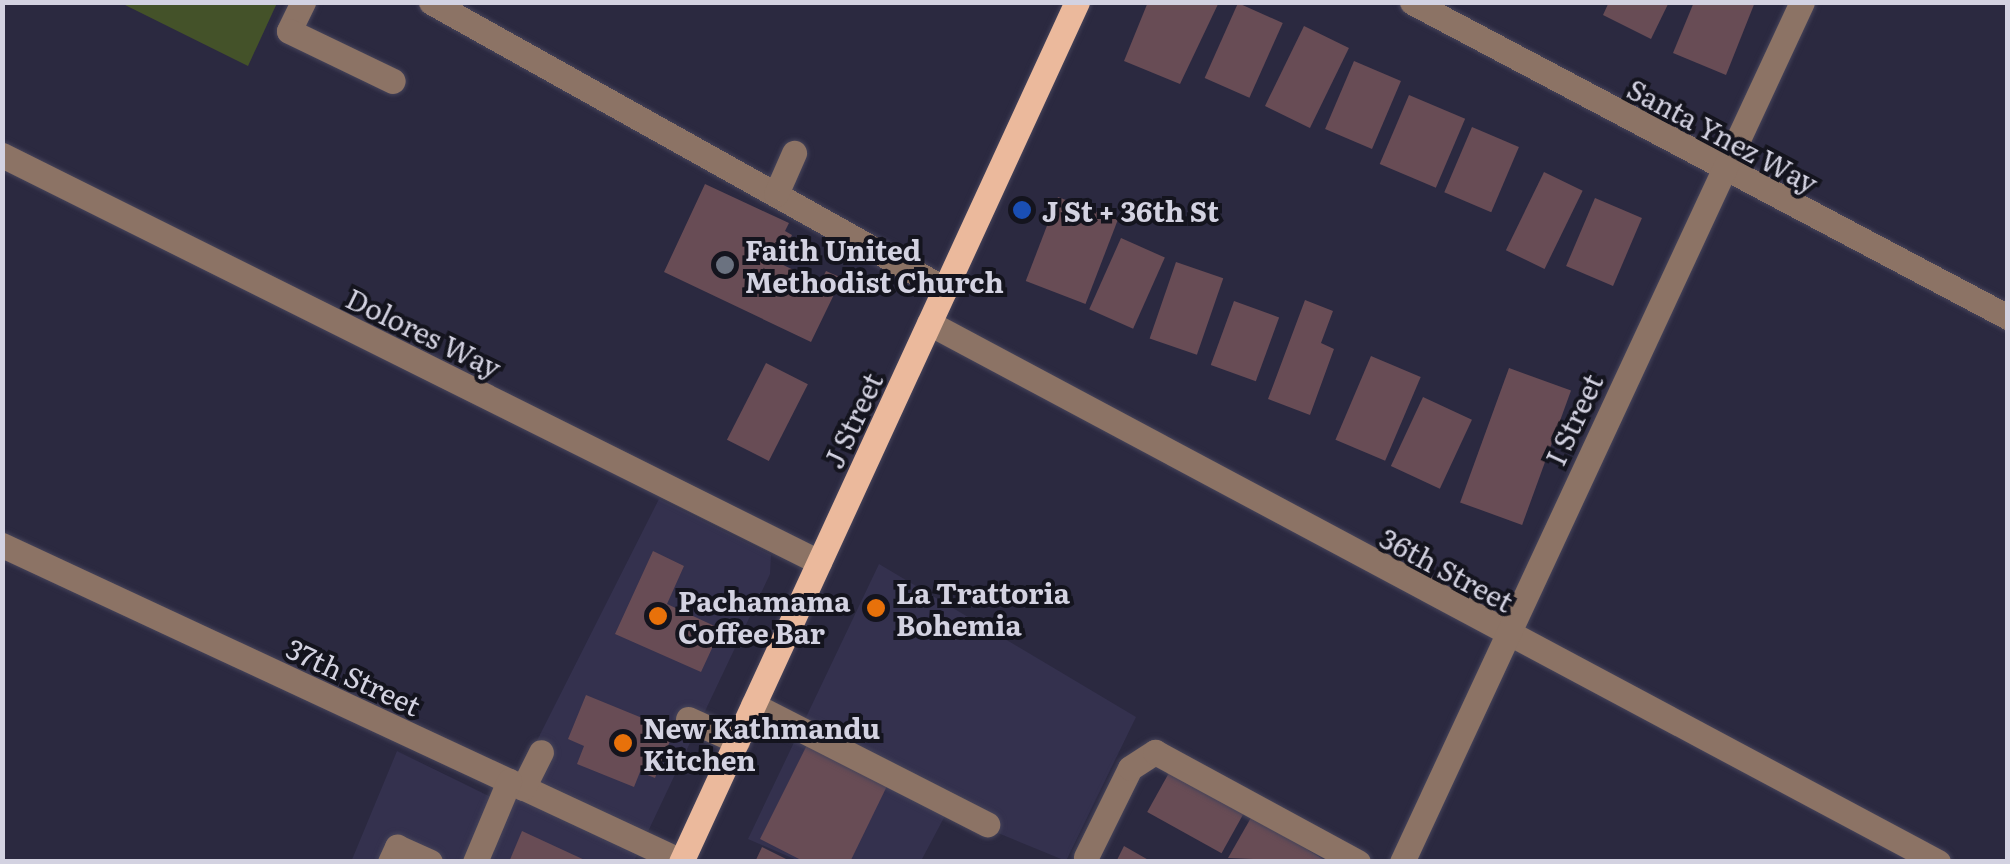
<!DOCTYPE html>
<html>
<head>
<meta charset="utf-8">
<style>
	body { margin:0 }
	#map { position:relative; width:2010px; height:864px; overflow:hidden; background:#2b2940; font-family:Literata,serif }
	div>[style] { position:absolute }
	.built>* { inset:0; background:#34314e }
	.green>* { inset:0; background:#445229 }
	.building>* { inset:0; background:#684c55; transform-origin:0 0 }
	.roads { filter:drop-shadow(0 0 2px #46445a) drop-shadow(0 0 2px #46445a) }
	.minor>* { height:25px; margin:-12.5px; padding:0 12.5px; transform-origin:12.5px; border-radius:12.5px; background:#8c7365 }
	.major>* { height:25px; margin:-12.5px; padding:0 12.5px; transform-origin:12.5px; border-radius:12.5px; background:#ebb99c }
	.dots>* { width:28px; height:28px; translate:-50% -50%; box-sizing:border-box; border:5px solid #14141e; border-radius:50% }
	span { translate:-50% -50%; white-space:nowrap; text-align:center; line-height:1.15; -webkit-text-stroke:8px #14141e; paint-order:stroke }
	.street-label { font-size:28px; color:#d3d2e1 }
	.poi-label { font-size:28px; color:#d3d2e1; font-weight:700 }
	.left { translate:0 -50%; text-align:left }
	.frame { position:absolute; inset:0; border:5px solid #d3d2e1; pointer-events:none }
</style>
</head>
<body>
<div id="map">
	<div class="built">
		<div style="clip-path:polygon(659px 499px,771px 555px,770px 574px,634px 861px,351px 862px,397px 751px,505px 804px)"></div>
		<div style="clip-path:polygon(879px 564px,1136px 717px,1066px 861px,947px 812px,921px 861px,799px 861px,748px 839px)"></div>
	</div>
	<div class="green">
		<div style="clip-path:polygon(121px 3px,277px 3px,248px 66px)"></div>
	</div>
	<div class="building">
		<div style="clip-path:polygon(1148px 2px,1219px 2px,1180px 84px,1124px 61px)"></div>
		<div style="clip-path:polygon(1609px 2px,1669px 2px,1651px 39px,1603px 15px)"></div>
		<div style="clip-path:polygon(1694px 2px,1755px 2px,1726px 75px,1673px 53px)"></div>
		<div style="left:1238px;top:3px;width:49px;height:82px;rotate:24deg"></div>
		<div style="left:1304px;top:26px;width:50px;height:89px;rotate:26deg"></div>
		<div style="left:1354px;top:61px;width:51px;height:74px;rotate:23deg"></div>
		<div style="left:1409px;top:95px;width:61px;height:75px;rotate:23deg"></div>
		<div style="left:1472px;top:127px;width:51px;height:71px;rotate:23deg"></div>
		<div style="left:1544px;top:172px;width:43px;height:87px;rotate:26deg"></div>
		<div style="clip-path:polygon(705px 184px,789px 223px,785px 231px,792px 235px,783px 254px,774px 249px,769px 258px,820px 283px,826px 271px,842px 278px,811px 342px,664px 272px)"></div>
		<div style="left:1058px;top:197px;width:64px;height:90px;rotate:21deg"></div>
		<div style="left:1595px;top:198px;width:51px;height:74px;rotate:23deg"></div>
		<div style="left:1121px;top:238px;width:48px;height:78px;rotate:24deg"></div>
		<div style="left:1176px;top:262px;width:50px;height:81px;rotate:19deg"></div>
		<div style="clip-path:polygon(1305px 300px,1333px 311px,1321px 343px,1334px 349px,1310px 415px,1268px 399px)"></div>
		<div style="left:1234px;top:301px;width:48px;height:68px;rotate:20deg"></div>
		<div style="left:1371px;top:356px;width:54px;height:91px;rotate:23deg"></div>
		<div style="left:766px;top:363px;width:47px;height:86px;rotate:27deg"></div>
		<div style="left:1509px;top:368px;width:66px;height:143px;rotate:20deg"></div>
		<div style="left:1423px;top:397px;width:54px;height:76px;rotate:25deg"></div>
		<div style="clip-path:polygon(653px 551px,684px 566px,667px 604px,721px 629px,701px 672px,615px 634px)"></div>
		<div style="clip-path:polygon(586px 695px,674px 731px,655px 778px,640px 772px,634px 787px,577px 764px,584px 746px,568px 739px)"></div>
		<div style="clip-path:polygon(807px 745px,887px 786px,850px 862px,805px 862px,760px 839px)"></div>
		<div style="left:1170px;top:771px;width:85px;height:47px;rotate:29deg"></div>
		<div style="clip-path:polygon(1252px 816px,1328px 862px,1228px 858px)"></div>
		<div style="clip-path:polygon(522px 831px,589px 862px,509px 862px)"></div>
		<div style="clip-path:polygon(1124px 846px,1152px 862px,1116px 862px)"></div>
		<div style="clip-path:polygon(762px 847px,792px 862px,755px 862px)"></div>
	</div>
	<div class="roads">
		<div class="minor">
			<div style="left:303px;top:2px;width:32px;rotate:116deg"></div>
			<div style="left:289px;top:31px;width:115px;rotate:25.7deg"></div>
			<div style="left:431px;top:2px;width:589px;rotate:29.18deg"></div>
			<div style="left:1412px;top:2px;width:674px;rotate:27.86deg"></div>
			<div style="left:2px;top:155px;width:913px;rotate:26.48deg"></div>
			<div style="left:776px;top:194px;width:45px;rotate:-66.3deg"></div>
			<div style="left:929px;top:323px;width:1144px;rotate:28.11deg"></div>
			<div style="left:2px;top:545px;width:749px;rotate:24.96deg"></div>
			<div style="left:753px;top:705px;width:263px;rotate:27deg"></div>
			<div style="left:688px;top:719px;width:54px;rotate:24.2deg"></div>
			<div style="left:523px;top:788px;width:40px;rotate:-63.4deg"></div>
			<div style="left:1086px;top:857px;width:99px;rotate:-63.7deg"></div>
			<div style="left:1130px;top:768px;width:30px;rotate:-33deg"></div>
			<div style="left:1155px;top:752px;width:231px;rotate:28.5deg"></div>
			<div style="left:390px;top:862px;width:17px;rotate:-65deg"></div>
			<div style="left:397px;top:847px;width:36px;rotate:24deg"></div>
			<div style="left:475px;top:862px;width:88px;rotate:-67.2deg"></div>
			<div style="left:1402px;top:862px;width:948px;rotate:-65.06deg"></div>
		</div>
		<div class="major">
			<div style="left:681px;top:862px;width:947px;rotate:-65.28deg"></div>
		</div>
	</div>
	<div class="dots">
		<div style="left:1022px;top:210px;background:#1a4fb4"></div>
		<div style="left:725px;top:265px;background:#6b7280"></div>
		<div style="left:876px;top:608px;background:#e8710a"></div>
		<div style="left:658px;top:616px;background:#e8710a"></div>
		<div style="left:623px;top:743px;background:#e8710a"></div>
	</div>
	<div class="street-label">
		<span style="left:1723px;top:135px;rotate:28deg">Santa Ynez Way</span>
		<span style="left:424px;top:332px;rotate:26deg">Dolores Way</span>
		<span style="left:1573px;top:419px;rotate:-65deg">I Street</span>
		<span style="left:852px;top:420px;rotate:-65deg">J Street</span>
		<span style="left:1447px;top:569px;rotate:28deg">36th Street</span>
		<span style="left:354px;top:676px;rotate:25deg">37th Street</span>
	</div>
	<div class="poi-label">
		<span class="left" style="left:1042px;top:210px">J St + 36th St</span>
		<span class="left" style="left:745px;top:265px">Faith United<br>Methodist Church</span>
		<span class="left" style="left:896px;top:608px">La Trattoria<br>Bohemia</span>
		<span class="left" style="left:678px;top:616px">Pachamama<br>Coffee Bar</span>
		<span class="left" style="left:643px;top:743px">New Kathmandu<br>Kitchen</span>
	</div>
	<div class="frame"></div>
</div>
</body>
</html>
